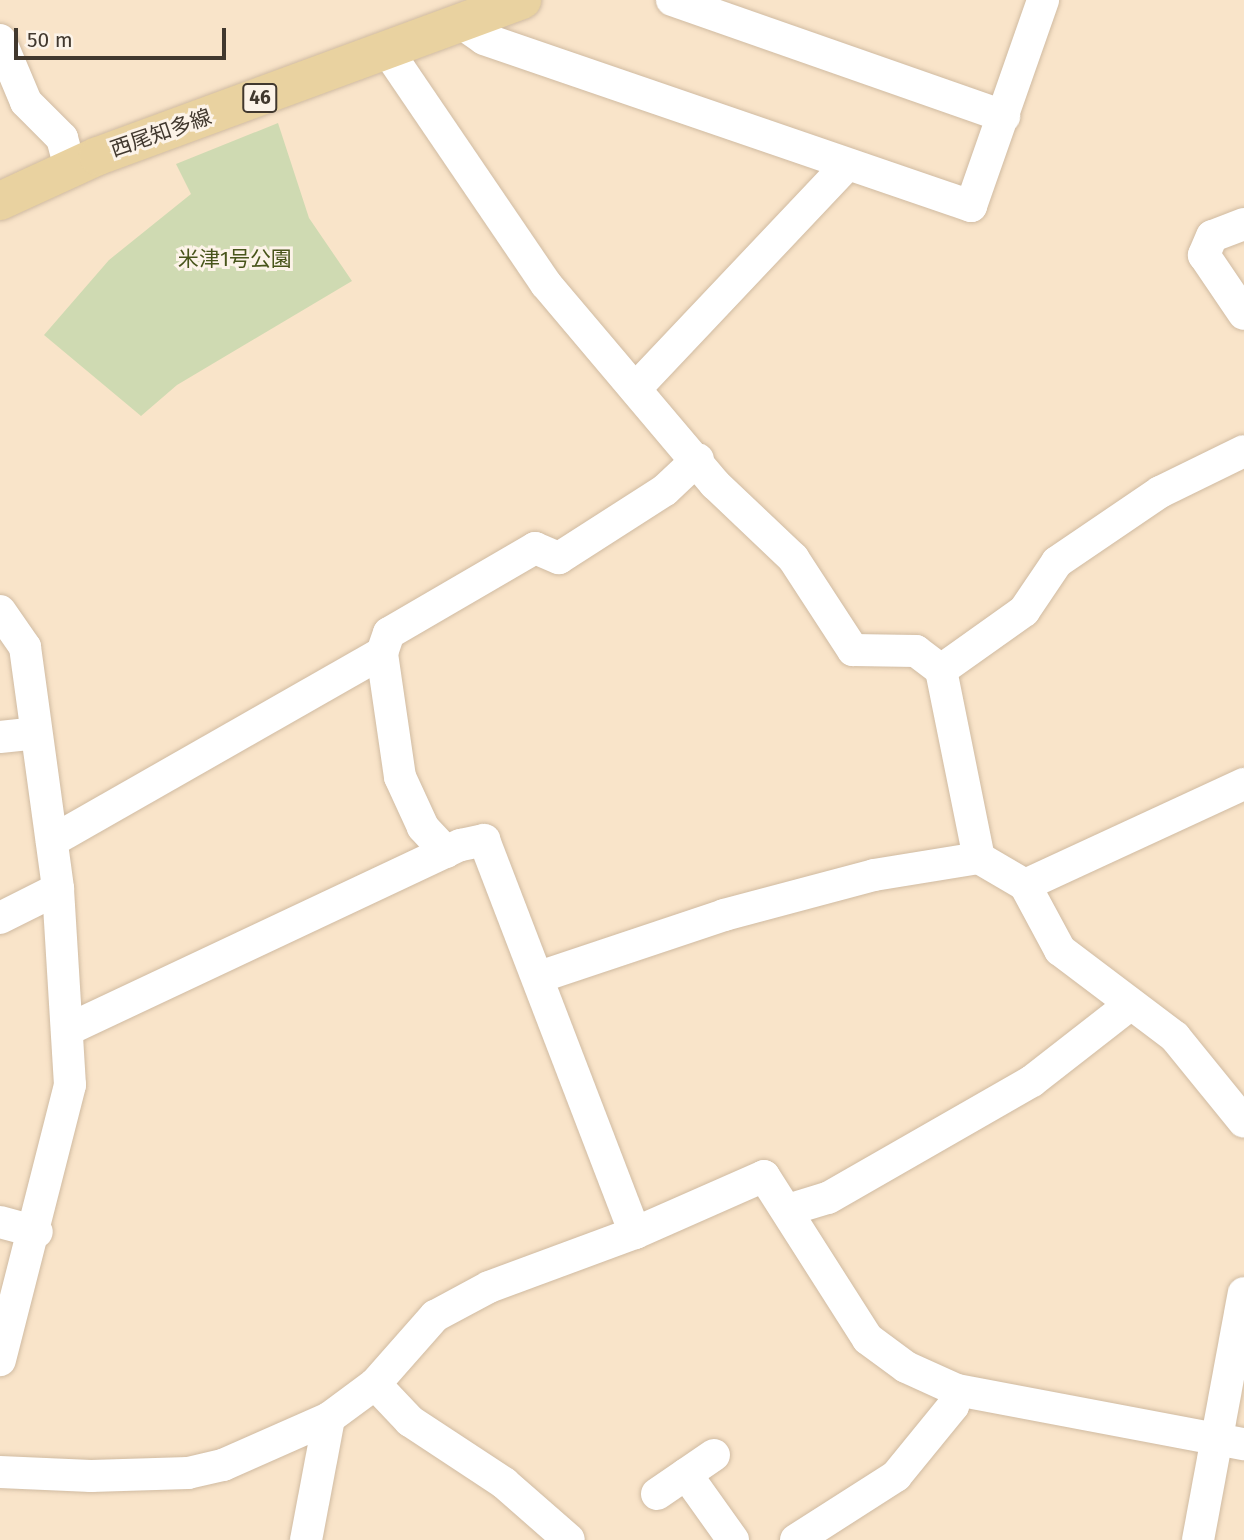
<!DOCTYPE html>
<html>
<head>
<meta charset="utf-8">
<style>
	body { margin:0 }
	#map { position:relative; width:1244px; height:1540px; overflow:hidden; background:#f9e4c9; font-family:"Fira Sans","Noto Sans JP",sans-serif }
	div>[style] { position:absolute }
	.green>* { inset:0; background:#cfdab2 }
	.roads { filter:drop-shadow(0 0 2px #d0bba2) drop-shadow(0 0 2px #d0bba2) }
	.minor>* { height:32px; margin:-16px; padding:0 16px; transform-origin:16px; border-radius:16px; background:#fff }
	.primary>* { height:38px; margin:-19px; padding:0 19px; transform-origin:19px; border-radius:19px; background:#e9d2a0 }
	span { translate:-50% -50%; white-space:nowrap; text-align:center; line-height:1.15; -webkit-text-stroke:6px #fcf3e8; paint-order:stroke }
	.shield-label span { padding:2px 5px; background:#fcf3e8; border:2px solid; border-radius:5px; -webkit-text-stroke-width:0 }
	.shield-label { font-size:19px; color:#41382e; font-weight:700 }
	.street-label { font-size:21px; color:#41382e }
	.park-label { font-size:21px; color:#48551b }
	.scale { position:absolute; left:14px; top:28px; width:212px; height:32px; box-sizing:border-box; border:4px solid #41382e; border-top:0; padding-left:9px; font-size:21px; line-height:24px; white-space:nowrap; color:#41382e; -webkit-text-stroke:5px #fcf3e8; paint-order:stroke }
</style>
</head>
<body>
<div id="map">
	<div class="green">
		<div style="clip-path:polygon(278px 123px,309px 218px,352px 281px,177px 385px,141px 416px,44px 335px,109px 260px,191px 194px,176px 164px)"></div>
	</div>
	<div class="roads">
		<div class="minor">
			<div style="left:672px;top:0;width:352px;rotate:19.3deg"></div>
			<div style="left:464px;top:25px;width:24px;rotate:35deg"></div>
			<div style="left:484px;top:39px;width:515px;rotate:18.93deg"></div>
			<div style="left:971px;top:206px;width:218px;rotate:-70.7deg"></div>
			<div style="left:0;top:40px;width:67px;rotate:67.2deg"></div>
			<div style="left:26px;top:102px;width:51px;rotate:45deg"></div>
			<div style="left:62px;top:138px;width:31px;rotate:75deg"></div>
			<div style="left:389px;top:53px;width:279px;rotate:55.8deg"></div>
			<div style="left:546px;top:284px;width:262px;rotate:49.8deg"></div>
			<div style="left:715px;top:484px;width:108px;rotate:43.5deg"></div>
			<div style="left:793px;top:558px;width:110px;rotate:56.9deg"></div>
			<div style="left:853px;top:650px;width:63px;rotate:0.9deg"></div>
			<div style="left:916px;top:651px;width:31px;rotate:37deg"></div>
			<div style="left:941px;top:670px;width:192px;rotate:78.6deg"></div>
			<div style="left:1244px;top:224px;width:34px;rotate:159deg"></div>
			<div style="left:1212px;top:236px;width:21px;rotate:113deg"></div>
			<div style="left:1204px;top:255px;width:71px;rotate:55.9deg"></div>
			<div style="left:636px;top:388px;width:304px;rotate:-46.6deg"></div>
			<div style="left:0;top:611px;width:44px;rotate:55.2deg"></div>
			<div style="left:25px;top:647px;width:244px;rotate:82.2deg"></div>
			<div style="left:58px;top:889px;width:196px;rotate:86.5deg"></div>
			<div style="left:70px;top:1085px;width:284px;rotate:104.3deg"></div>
			<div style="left:941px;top:670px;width:102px;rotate:-35.4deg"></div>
			<div style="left:1024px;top:611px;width:59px;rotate:-56deg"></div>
			<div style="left:1057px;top:562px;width:125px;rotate:-34.2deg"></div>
			<div style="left:1160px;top:492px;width:93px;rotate:-26deg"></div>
			<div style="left:0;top:737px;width:36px;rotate:-6deg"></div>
			<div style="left:52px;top:841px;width:380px;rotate:-29.7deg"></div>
			<div style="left:446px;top:852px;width:34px;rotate:-133deg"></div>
			<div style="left:423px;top:827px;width:55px;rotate:-114.7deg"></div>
			<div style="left:400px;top:777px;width:125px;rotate:-98.3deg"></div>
			<div style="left:382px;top:653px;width:21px;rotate:-71deg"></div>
			<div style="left:389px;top:633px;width:169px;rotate:-30.2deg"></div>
			<div style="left:535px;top:548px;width:26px;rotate:23deg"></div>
			<div style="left:559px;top:558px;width:126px;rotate:-32.7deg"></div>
			<div style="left:665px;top:490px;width:45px;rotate:-43.2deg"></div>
			<div style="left:1025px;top:885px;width:74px;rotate:61.7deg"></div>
			<div style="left:1060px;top:950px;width:144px;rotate:37.1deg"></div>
			<div style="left:1175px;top:1037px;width:109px;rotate:50.9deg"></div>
			<div style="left:0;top:918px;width:65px;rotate:-26.6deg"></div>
			<div style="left:539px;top:977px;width:195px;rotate:-18.5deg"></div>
			<div style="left:724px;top:915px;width:155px;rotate:-14.9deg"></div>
			<div style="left:874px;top:875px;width:106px;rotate:-9.2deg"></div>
			<div style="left:979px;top:858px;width:53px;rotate:30.4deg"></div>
			<div style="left:1025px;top:885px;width:241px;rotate:-24.8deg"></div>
			<div style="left:67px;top:1030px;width:435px;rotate:-25.2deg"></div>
			<div style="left:461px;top:845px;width:24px;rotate:-12deg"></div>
			<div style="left:484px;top:840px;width:421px;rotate:69deg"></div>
			<div style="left:791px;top:1209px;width:39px;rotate:-17deg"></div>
			<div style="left:828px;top:1198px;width:235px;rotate:-29.8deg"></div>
			<div style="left:1032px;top:1081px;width:120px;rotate:-37.9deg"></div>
			<div style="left:0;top:1222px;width:38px;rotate:15deg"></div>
			<div style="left:375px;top:1384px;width:51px;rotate:46.6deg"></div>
			<div style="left:410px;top:1421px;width:113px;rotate:33.4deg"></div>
			<div style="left:504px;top:1483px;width:86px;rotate:41.2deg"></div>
			<div style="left:0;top:1472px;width:91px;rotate:2.5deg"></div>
			<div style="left:91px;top:1476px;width:97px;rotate:-1.8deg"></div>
			<div style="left:188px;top:1473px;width:36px;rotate:-13deg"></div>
			<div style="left:223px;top:1465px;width:116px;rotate:-23.9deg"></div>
			<div style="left:329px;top:1418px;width:57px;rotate:-36.5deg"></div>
			<div style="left:375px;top:1384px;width:91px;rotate:-48.6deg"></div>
			<div style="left:435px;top:1316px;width:61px;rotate:-28.2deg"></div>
			<div style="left:489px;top:1287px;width:156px;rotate:-20.3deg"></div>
			<div style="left:635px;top:1233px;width:141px;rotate:-23.8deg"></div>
			<div style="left:764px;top:1176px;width:193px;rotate:57.5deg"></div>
			<div style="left:868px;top:1339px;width:47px;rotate:36.4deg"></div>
			<div style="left:906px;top:1367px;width:56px;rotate:24.3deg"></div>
			<div style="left:957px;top:1390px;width:292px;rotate:10.7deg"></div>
			<div style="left:686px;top:1474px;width:81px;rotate:54.5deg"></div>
			<div style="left:657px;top:1494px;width:69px;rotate:-34.4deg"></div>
			<div style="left:306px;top:1540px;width:124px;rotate:-79.3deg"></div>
			<div style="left:796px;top:1540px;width:119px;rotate:-32.6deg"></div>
			<div style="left:896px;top:1476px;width:90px;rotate:-50.8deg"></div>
			<div style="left:953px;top:1406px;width:16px;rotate:-76deg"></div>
			<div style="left:1198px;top:1540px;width:251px;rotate:-79.5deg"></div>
		</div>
		<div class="primary">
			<div style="left:0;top:201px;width:108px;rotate:-24.7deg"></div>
			<div style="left:98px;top:156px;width:452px;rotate:-20.2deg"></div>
		</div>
	</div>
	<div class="shield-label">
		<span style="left:260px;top:98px">46</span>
	</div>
	<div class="street-label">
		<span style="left:161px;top:133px;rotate:-19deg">西尾知多線</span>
	</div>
	<div class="park-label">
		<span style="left:235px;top:259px">米津1号公園</span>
	</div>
	<div class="scale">50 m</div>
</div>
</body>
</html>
